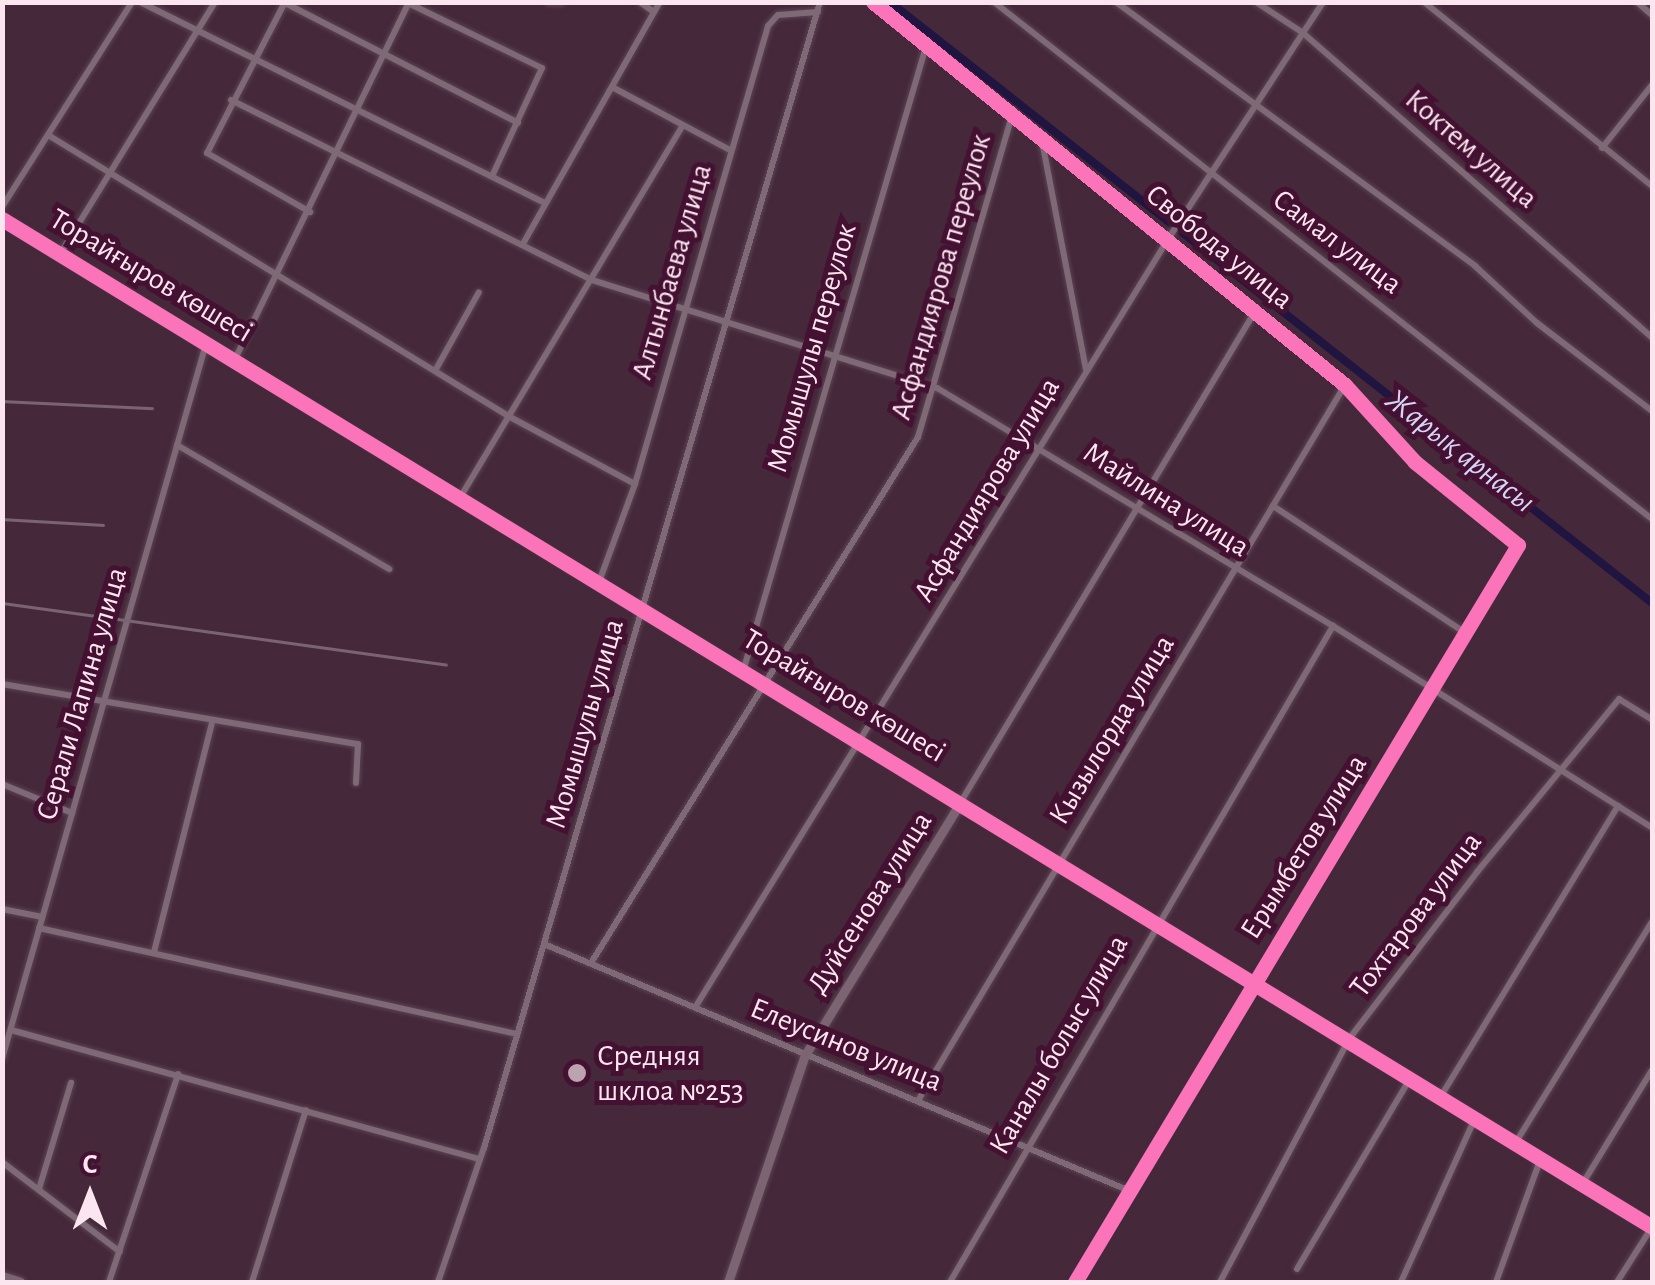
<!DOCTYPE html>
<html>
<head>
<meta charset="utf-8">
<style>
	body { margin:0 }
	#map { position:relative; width:1655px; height:1285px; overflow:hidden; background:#45283a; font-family:"Alegreya Sans",sans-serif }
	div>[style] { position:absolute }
	.canal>* { height:8px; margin:-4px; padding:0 4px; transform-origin:4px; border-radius:4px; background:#1f1540 }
	.roads { filter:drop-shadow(0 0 2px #5a4452) drop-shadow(0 0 2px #5a4452) }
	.street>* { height:6px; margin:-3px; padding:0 3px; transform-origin:3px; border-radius:3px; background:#7f6976 }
	.secondary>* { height:9px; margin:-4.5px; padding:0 4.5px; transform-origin:4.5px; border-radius:4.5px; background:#7c6473 }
	.rail>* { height:2.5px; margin:-1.25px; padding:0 1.25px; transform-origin:1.25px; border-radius:1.25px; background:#7a6471 }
	.cycleway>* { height:15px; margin:-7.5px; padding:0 7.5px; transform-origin:7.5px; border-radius:7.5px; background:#fb73b8 }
	.dots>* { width:28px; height:28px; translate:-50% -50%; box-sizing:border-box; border:5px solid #451132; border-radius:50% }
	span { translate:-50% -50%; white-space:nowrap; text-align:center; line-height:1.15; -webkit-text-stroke:10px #451132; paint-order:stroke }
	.street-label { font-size:30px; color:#fbe6f0 }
	.poi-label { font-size:30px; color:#fbe6f0 }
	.left { translate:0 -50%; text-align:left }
	.water-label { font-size:32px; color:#d5d5f6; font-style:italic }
	.frame { position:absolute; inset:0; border:5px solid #fbe6f0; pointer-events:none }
	.north { position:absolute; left:40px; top:1145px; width:100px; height:100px; -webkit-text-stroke:8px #451132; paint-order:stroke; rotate:0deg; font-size:28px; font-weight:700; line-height:40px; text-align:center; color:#fbe6f0 }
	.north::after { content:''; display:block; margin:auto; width:35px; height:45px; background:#fbe6f0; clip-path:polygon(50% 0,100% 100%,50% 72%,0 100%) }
</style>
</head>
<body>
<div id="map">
	<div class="canal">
		<div style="left:890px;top:2px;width:970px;rotate:38.26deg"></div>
	</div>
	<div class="roads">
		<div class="street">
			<div style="left:140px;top:2px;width:452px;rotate:26.4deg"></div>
			<div style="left:285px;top:2px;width:170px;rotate:117.3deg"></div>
			<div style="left:207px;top:153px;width:119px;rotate:29.8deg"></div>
			<div style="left:549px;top:2px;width:13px"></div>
			<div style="left:640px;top:2px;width:17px;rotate:36deg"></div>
			<div style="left:873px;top:2px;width:608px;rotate:39.06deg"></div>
			<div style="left:1345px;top:385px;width:104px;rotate:47.7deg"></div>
			<div style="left:1415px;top:462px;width:132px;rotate:38.9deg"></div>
			<div style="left:1518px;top:545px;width:860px;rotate:121.01deg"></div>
			<div style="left:994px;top:2px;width:837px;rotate:38.16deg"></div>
			<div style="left:1116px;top:2px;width:446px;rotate:36.3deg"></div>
			<div style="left:1475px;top:266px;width:84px;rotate:42.6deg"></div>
			<div style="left:1537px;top:323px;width:145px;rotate:37.4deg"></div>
			<div style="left:1256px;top:2px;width:56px;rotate:33.4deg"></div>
			<div style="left:1303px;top:33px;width:463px;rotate:41.1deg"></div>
			<div style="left:1424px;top:2px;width:293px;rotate:38.9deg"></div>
			<div style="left:1637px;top:2px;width:20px;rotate:41deg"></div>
			<div style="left:285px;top:3px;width:262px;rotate:27.2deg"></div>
			<div style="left:408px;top:3px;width:149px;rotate:25.9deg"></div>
			<div style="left:542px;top:68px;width:119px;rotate:114.8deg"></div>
			<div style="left:612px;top:87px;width:134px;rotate:28.1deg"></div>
			<div style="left:231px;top:100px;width:403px;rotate:26.5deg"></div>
			<div style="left:592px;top:280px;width:362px;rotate:17.4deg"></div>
			<div style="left:937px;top:388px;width:462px;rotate:31deg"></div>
			<div style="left:1333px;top:626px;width:378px;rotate:32.3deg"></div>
			<div style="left:48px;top:135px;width:541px;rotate:31.4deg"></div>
			<div style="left:510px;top:417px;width:142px;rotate:28.2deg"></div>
			<div style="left:1041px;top:136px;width:237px;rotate:79.1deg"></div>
			<div style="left:1602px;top:148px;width:80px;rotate:-51.6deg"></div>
			<div style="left:2px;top:207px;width:243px;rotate:-57.6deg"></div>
			<div style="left:524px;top:242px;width:276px;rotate:-60.5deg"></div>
			<div style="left:60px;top:254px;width:296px;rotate:-58.4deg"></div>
			<div style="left:235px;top:359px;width:397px;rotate:-64deg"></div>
			<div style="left:435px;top:371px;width:90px;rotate:-60.9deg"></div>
			<div style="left:177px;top:445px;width:246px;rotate:30.3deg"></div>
			<div style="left:461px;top:496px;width:432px;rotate:-59.1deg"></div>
			<div style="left:1273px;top:506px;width:229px;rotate:33.4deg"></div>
			<div style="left:599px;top:582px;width:104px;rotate:-69.8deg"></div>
			<div style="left:635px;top:484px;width:477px;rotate:-73.8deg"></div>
			<div style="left:768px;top:26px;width:15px;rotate:-48deg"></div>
			<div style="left:778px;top:15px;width:40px;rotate:-4.3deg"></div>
			<div style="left:744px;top:668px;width:651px;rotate:-73.68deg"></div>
			<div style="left:2px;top:684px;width:361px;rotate:9.6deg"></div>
			<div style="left:358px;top:744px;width:39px;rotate:93deg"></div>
			<div style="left:2px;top:784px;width:76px;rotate:22.5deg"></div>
			<div style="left:962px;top:800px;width:568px;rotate:-59.05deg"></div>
			<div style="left:2px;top:909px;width:41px;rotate:11.3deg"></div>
			<div style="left:39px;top:928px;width:490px;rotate:12.5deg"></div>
			<div style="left:544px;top:944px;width:636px;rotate:22.86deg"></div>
			<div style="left:154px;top:952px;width:236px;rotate:-75.8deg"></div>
			<div style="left:591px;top:963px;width:619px;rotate:-58.13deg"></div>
			<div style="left:918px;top:437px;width:339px;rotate:-73.7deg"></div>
			<div style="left:696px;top:1006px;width:908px;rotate:-58.38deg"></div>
			<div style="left:1172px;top:233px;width:276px;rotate:-56.8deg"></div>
			<div style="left:11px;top:1030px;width:486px;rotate:15.4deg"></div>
			<div style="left:2px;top:1059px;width:744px;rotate:-74.08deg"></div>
			<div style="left:1441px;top:1096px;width:340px;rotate:-58.6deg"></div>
			<div style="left:919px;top:1099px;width:831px;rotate:-59.18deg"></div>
			<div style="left:1516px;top:1142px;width:259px;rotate:-58.3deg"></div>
			<div style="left:2px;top:1162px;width:148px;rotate:37.3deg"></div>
			<div style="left:1583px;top:1183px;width:132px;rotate:-58.6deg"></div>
			<div style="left:39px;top:1189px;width:111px;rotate:-73.2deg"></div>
			<div style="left:1297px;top:1269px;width:223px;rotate:-59.3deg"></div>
			<div style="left:109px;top:1282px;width:219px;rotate:-71.6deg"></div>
			<div style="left:252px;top:1282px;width:180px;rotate:-72.6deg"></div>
			<div style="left:438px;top:1282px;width:142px;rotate:-71.1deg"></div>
			<div style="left:484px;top:1148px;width:1194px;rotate:-73.66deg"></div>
			<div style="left:950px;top:1282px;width:760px;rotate:-59.72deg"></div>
			<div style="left:1220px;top:1282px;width:275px;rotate:-62deg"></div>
			<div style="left:1349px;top:1039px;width:210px;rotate:-52.5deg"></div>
			<div style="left:1477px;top:872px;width:224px;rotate:-50.6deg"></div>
			<div style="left:1619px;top:699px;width:39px;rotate:32deg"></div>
			<div style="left:1401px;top:1282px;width:180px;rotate:-65.7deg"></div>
			<div style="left:1496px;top:1282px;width:132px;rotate:-70.1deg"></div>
			<div style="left:1617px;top:1282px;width:65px;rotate:-57.5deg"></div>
		</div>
		<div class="secondary">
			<div style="left:2px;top:219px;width:1934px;rotate:31.42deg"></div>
			<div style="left:2px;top:1276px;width:19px;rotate:18deg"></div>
			<div style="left:728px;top:1282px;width:240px;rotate:-71.3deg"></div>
			<div style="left:805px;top:1055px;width:299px;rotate:-58.4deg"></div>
		</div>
	</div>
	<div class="rail">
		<div style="left:2px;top:401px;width:150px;rotate:2.7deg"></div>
		<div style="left:2px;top:519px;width:101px;rotate:3.4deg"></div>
		<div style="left:2px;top:603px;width:448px;rotate:7.9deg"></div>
	</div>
	<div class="cycleway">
		<div style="left:873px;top:2px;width:608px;rotate:39.06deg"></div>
		<div style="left:1345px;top:385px;width:104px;rotate:47.7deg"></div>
		<div style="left:1415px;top:462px;width:132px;rotate:38.9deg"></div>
		<div style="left:1518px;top:545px;width:860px;rotate:121.01deg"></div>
		<div style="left:2px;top:219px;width:1934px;rotate:31.42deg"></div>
	</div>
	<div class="dots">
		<div style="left:577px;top:1073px;background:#bba4b0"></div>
	</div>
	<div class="street-label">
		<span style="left:1471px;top:149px;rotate:41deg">Коктем улица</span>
		<span style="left:1337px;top:242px;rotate:37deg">Самал улица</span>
		<span style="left:1219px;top:247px;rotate:39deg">Свобода улица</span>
		<span style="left:672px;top:272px;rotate:-74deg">Алтынбаева улица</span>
		<span style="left:151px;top:276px;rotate:31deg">Торайғыров көшесі</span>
		<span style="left:941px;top:277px;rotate:-74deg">Асфандиярова переулок</span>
		<span style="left:812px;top:348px;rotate:-74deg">Момышулы переулок</span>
		<span style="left:987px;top:490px;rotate:-59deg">Асфандиярова улица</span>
		<span style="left:1166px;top:500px;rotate:32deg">Майлина улица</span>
		<span style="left:82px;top:694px;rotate:-74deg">Серали Лапина улица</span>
		<span style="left:844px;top:696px;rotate:31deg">Торайғыров көшесі</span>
		<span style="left:585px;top:724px;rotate:-74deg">Момышулы улица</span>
		<span style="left:1112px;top:730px;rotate:-59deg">Кызылорда улица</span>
		<span style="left:1304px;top:847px;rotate:-58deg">Ерымбетов улица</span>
		<span style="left:870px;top:903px;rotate:-58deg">Дуйсенова улица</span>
		<span style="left:1416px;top:915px;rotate:-53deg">Тохтарова улица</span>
		<span style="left:846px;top:1045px;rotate:22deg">Елеусинов улица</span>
		<span style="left:1059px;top:1045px;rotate:-60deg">Каналы болыс улица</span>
	</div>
	<div class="poi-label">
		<span class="left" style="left:597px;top:1073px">Средняя<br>шклоа №253</span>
	</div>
	<div class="water-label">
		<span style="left:1460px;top:451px;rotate:38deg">Жарық арнасы</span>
	</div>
	<div class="frame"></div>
	<div class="north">С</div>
</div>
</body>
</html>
